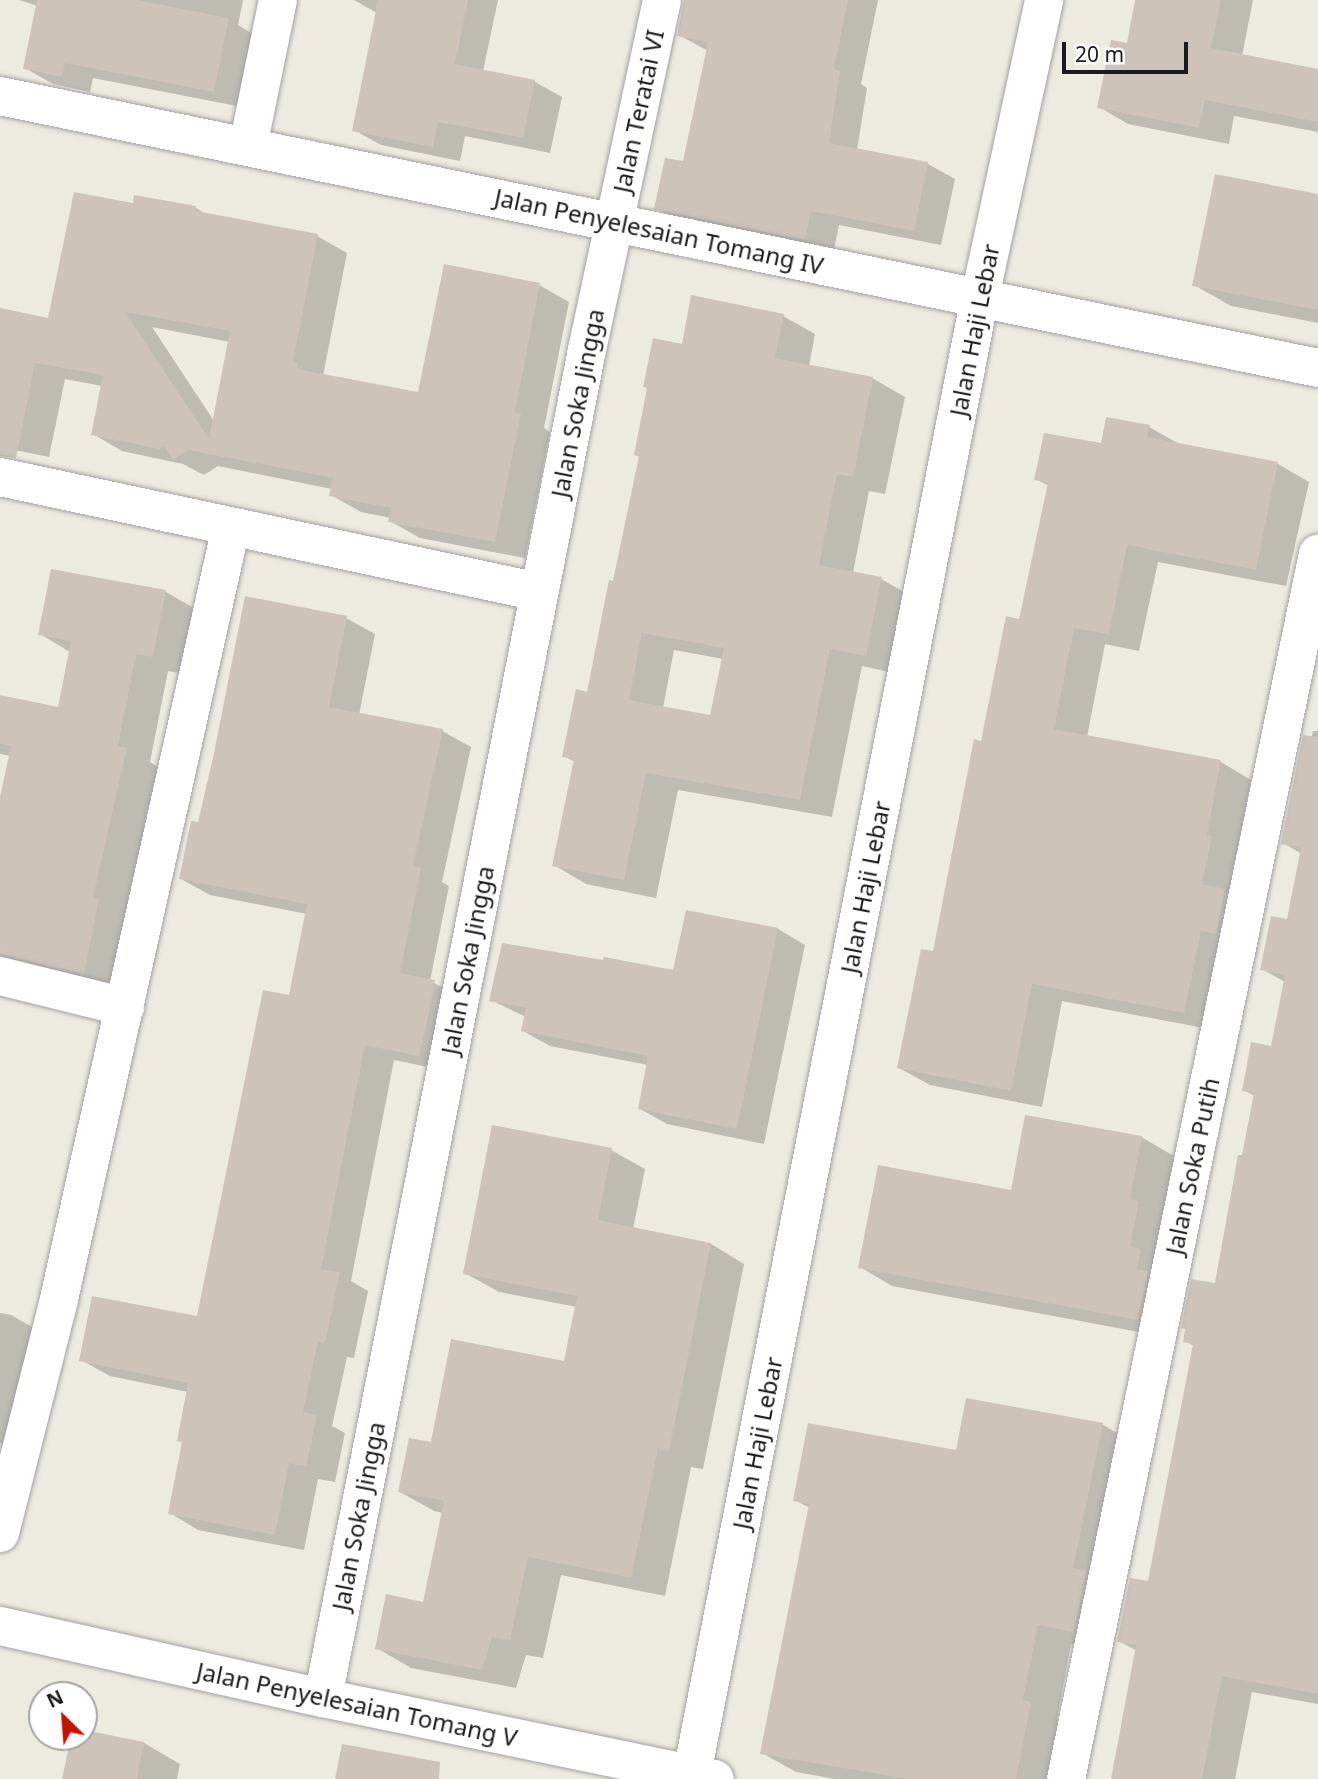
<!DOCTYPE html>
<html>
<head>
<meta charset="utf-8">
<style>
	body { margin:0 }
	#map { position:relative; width:1318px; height:1779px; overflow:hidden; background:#edeadf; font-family:"Noto Sans",sans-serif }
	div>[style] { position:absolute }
	.shadow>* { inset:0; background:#0003 }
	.building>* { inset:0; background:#cdc3b8 }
	.roads { filter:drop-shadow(0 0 2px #a2a2a2) drop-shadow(0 0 2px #a2a2a2) }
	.minor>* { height:38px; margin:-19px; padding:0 19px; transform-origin:19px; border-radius:19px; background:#fff }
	span { translate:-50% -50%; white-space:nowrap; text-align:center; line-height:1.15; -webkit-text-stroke:5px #fff; paint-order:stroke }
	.street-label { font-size:24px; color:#1b1b1b }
	.north { position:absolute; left:28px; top:1681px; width:70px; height:70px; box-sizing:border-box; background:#fff; border:2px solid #a4a4a4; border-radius:50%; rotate:335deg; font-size:19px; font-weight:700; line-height:28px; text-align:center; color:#1b1b1b }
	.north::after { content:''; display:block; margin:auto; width:24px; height:32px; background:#c61100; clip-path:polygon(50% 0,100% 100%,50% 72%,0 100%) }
	.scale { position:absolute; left:1062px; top:42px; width:126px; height:32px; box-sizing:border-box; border:4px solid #1b1b1b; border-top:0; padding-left:9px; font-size:21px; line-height:24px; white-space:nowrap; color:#1b1b1b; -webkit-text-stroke:5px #fff; paint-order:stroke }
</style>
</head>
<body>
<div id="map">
	<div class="shadow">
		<div style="clip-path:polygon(19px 0,243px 0,238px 25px,256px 36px,242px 107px,93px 78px,90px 92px,53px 84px,25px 68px,38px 6px)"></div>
		<div style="clip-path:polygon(354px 0,498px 0,483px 71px,535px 82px,562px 97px,550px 153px,465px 136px,460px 161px,381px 145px,354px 130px,377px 13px)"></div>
		<div style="clip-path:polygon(686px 0,878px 0,861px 84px,867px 88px,857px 150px,928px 164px,955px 179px,941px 245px,839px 225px,833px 254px,683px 223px,656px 208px,685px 164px,708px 51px,679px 35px)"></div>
		<div style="clip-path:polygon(1137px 0,1253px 0,1242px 56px,1318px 71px,1318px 132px,1234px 116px,1229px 144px,1128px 124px,1099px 107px,1128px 45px)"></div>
		<div style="clip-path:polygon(1318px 196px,1318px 323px,1231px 306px,1194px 285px)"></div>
		<div style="clip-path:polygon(evenodd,134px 205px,196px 208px,207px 215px,317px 236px,347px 253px,323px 376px,419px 394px,539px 285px,569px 302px,544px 428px,550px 432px,525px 558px,420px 538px,390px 521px,391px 518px,361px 512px,331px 495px,332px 489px,218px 466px,204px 475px,183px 464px,122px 451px,93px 434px,102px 386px,65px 379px,49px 457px,0 447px,0 308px,50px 320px,134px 205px,152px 327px,230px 342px,214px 421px,152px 327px)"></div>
		<div style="clip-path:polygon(evenodd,783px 316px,815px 334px,809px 366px,872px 378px,905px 397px,885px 494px,869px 491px,853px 573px,881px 579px,913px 597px,898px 674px,862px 666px,832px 817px,678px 790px,656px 898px,586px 884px,554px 865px,575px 762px,564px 756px,589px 694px,640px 457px,635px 455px,683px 346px,783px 316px,674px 650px,723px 659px,712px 717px,663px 708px,674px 650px)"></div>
		<div style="clip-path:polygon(1149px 427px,1181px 445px,1278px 464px,1309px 482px,1286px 586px,1158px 562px,1139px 651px,1105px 644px,1087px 737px,1221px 762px,1251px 780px,1237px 852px,1242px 855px,1214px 1030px,1062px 1001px,1042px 1107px,930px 1085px,899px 1068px,934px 953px,982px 743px,1021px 621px,1049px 486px,1036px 479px,1102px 445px)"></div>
		<div style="clip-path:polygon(53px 571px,166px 592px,197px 610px,184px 674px,168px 671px,150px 762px,158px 767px,115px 991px,0 974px,0 806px,10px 756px,0 754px,0 697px,59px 709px,70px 652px,40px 634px)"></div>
		<div style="clip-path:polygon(346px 618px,375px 634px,359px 715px,442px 731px,471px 747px,442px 882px,449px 886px,430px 981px,463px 998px,448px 1071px,394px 1060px,351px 1281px,368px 1291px,354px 1358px,347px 1357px,332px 1426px,345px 1433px,335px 1482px,318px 1479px,304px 1550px,198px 1530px,170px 1513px,184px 1443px,179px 1440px,188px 1392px,110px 1376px,81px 1360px,198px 1318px,291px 997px,307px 914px,210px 895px,181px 879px,199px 825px)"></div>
		<div style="clip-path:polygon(1313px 731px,1318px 731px,1318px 1704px,1252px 1692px,1235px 1779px,1113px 1779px,1137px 1651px,1119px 1641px,1150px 1583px,1194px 1346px,1185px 1341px,1217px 1285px,1244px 1157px,1255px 1096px,1244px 1090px,1273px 1048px,1285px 982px,1262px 969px,1288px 922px,1302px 854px,1283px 843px,1300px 793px)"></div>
		<div style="clip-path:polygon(778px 929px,805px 945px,764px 1144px,667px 1124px,640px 1109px,648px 1065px,550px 1046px,523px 1031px,526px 1017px,491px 1000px,674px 973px)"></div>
		<div style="clip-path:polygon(1141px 1137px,1174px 1156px,1163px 1217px,1171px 1338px,892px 1286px,860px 1267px)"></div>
		<div style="clip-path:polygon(611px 1150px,645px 1169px,633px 1229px,711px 1244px,744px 1264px,703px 1469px,691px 1467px,665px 1596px,561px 1575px,543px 1658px,526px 1655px,516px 1688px,411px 1668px,377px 1648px,424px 1604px,443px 1513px,434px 1511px,400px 1492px,432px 1444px,565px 1364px,577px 1307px,499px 1292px,465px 1273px)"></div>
		<div style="clip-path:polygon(0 1313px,11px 1315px,48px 1336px,26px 1448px,0 1443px)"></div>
		<div style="clip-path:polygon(1103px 1425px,1136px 1444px,1108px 1650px,1071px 1644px,1057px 1719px,1064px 1723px,1053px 1779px,835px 1779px,796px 1772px,762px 1753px,810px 1508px,795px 1500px,958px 1452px)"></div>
		<div style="clip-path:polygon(84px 1732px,144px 1743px,180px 1764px,177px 1779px,64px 1779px,73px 1737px,84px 1737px)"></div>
	</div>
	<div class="building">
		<div style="clip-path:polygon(37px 0,138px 0,229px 18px,214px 92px,65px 63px,62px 77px,23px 69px)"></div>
		<div style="clip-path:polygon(378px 0,468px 0,455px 64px,535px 80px,523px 138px,438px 122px,433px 147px,352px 131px)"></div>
		<div style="clip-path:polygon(684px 0,848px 0,834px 69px,840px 71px,829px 143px,928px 162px,914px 231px,811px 211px,805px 240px,654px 209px,665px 158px,683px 161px,708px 42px,677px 36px)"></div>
		<div style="clip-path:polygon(1135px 0,1221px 0,1211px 48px,1318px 69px,1318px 122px,1205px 100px,1199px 128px,1097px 108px,1111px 40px,1127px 43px)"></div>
		<div style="clip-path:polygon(1215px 174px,1318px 194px,1318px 310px,1192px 286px)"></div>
		<div style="clip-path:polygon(evenodd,74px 192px,133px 203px,134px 195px,196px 206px,196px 211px,318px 234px,293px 362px,298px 363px,297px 369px,418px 392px,444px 264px,540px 283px,515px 412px,521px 413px,495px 542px,388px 522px,391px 508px,329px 496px,333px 478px,188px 450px,173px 460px,164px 446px,159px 449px,91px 435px,103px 375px,35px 363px,16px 458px,0 456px,0 308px,48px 318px,74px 192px,125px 312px,230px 331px,209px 439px,125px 312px)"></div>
		<div style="clip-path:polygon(evenodd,691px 295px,784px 314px,775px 358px,873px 377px,853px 477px,837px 474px,819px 565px,882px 577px,866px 656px,830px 649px,800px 800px,646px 773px,624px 880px,552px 866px,574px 759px,562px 757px,576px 689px,587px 692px,609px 580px,613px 581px,639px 456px,634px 455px,647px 388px,643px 387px,653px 338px,682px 344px,691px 295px,642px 633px,724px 648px,710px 715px,629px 700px,642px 633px)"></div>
		<div style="clip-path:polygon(1106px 417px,1150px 425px,1147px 437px,1278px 462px,1256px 570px,1127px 545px,1109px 634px,1074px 628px,1054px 729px,1221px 760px,1207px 835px,1212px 836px,1202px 884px,1225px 889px,1216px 934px,1201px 931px,1184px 1013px,1032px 984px,1011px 1091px,897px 1068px,921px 949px,933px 951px,974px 739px,981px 741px,1006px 616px,1019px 619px,1048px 483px,1034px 480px,1044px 433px,1101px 443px)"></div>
		<div style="clip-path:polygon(51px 569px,166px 590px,153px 657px,136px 654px,118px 746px,127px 748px,93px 898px,99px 899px,84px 974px,0 955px,0 797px,11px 746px,0 744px,0 695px,58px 707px,71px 641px,38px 635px)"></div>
		<div style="clip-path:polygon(245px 596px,347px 616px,329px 707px,443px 729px,413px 866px,421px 868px,400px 973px,435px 980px,427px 1022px,419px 1056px,365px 1045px,321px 1269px,340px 1272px,325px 1343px,318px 1342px,303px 1412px,317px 1415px,306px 1467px,289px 1463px,275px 1535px,168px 1514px,182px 1442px,177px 1441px,188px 1383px,79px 1361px,92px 1296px,197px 1316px,263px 990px,289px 995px,307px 904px,179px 879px,191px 821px,198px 822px,213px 758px)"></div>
		<div style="clip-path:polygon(1303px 735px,1318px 737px,1318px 1694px,1222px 1676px,1202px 1779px,1111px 1779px,1136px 1645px,1117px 1642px,1130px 1578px,1148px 1581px,1193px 1344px,1183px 1342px,1185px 1329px,1181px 1328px,1191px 1279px,1215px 1283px,1238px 1155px,1242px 1155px,1254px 1093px,1242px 1091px,1251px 1042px,1271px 1046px,1285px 975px,1260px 970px,1271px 916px,1287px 919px,1301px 848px,1281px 844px)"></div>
		<div style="clip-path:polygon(686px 910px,778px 928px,737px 1129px,638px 1109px,648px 1056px,521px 1031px,526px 1008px,489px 1001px,502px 943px,603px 960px,604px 957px,673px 970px)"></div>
		<div style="clip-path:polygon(1025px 1115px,1142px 1136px,1130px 1199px,1139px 1201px,1130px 1247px,1141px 1249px,1137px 1269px,1148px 1271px,1138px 1320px,858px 1268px,878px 1165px,1011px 1190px)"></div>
		<div style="clip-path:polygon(492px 1125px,612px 1148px,598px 1220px,711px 1243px,669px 1451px,658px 1449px,631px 1578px,528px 1557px,510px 1640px,492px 1637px,482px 1670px,375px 1649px,386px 1594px,423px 1602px,444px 1501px,398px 1492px,409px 1438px,431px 1442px,451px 1339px,564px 1361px,577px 1296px,463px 1274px)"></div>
		<div style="clip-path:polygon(966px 1398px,1103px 1423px,1073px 1568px,1087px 1570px,1074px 1632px,1038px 1625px,1023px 1700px,1031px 1702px,1016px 1779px,908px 1779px,760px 1754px,809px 1504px,793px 1501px,808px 1423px,956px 1450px)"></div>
		<div style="clip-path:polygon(84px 1730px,144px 1742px,137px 1779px,62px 1779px,71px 1737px,84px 1737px)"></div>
		<div style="clip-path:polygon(342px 1744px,440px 1762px,439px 1779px,335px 1779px)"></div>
	</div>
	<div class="roads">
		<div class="minor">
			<div style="left:0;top:96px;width:1346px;rotate:11.66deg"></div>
			<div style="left:248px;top:146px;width:149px;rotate:-78.4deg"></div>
			<div style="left:0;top:477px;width:551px;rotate:12.04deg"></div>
			<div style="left:0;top:976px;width:129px;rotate:13.9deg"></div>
			<div style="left:0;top:1533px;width:241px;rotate:-75.8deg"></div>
			<div style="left:59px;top:1299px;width:791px;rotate:-77.44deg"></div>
			<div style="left:0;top:1626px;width:331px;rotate:12.6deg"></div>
			<div style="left:323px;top:1698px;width:400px;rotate:11.7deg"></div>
			<div style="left:323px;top:1698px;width:1374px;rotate:-78.92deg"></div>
			<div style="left:587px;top:350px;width:358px;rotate:-77.9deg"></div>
			<div style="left:691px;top:1779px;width:1510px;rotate:-78.97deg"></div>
			<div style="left:980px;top:297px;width:304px;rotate:-77.8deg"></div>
			<div style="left:1066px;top:1779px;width:1251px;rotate:-78.38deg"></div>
		</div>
	</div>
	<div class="street-label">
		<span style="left:638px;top:111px;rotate:-78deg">Jalan Teratai VI</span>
		<span style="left:659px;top:231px;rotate:12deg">Jalan Penyelesaian Tomang IV</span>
		<span style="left:974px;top:330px;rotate:-79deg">Jalan Haji Lebar</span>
		<span style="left:577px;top:403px;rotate:-79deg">Jalan Soka Jingga</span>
		<span style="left:865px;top:887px;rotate:-79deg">Jalan Haji Lebar</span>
		<span style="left:467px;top:960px;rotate:-79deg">Jalan Soka Jingga</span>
		<span style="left:1192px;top:1166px;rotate:-78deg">Jalan Soka Putih</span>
		<span style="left:757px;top:1443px;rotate:-79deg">Jalan Haji Lebar</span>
		<span style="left:358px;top:1516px;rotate:-79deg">Jalan Soka Jingga</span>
		<span style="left:357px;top:1704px;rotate:12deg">Jalan Penyelesaian Tomang V</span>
	</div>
	<div class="north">N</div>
	<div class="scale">20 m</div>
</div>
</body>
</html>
